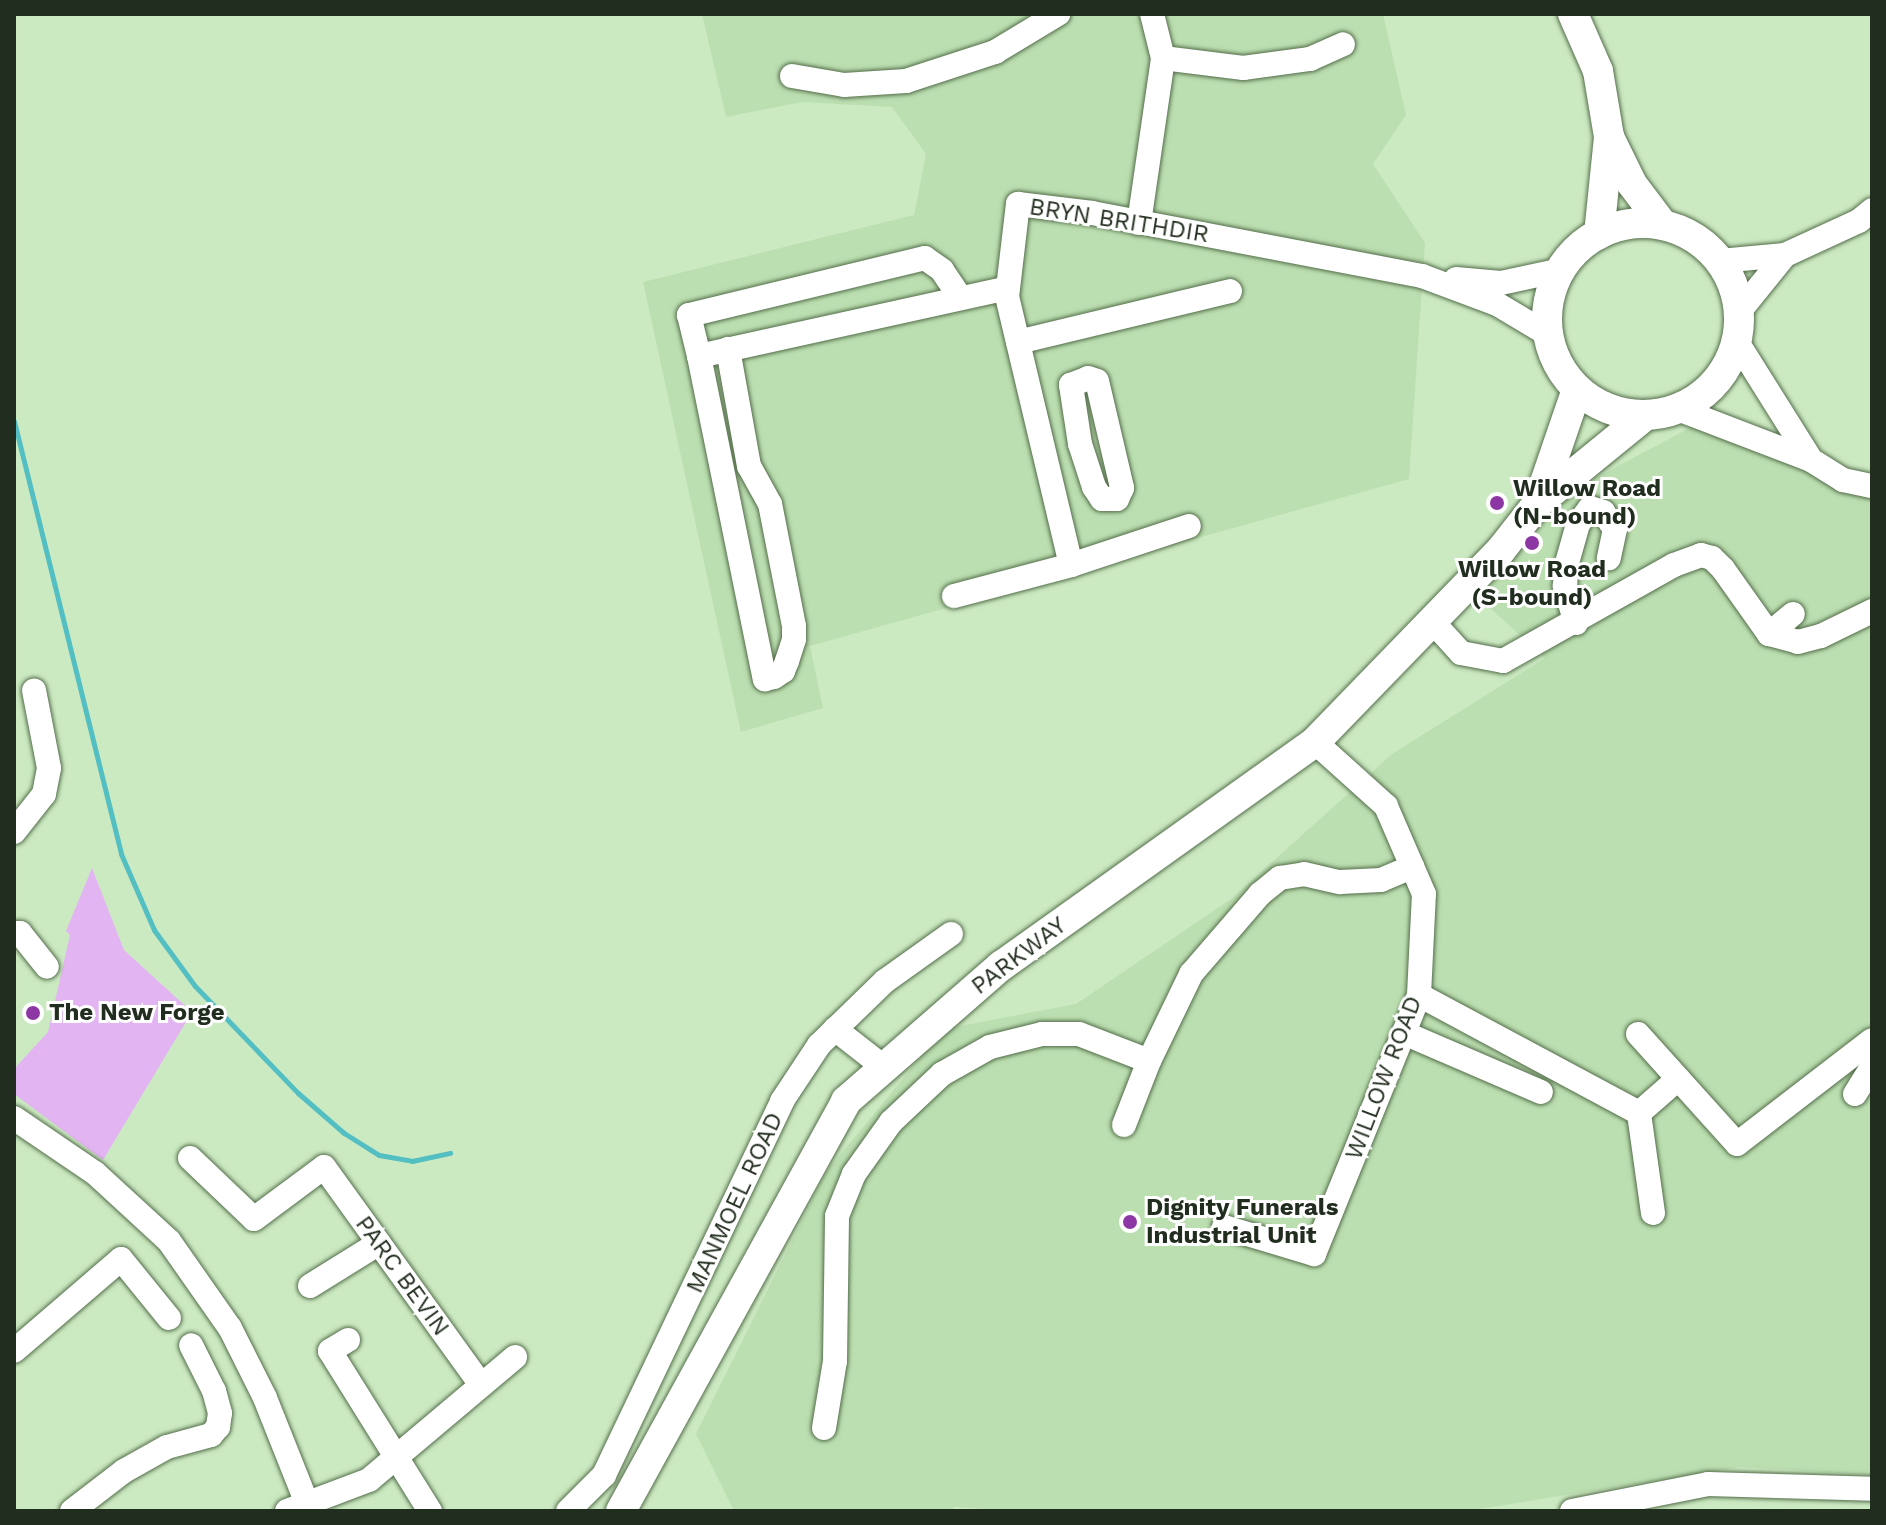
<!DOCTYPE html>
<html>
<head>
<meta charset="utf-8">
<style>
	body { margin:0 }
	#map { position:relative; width:1886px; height:1525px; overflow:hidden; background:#cceac2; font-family:"Work Sans",sans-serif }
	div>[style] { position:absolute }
	.built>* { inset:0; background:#bcdfb1 }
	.green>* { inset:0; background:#e3b4f2 }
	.stream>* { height:5px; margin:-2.5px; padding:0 2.5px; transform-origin:2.5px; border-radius:2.5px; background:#53bfc2 }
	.roads { filter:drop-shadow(0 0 2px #546e4b) drop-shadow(0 0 2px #546e4b) }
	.minor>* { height:24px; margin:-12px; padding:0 12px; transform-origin:12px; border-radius:12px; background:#fff }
	.major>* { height:30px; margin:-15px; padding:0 15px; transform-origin:15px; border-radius:15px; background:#fff }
	.major>.ring { margin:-15px; padding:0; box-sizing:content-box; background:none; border:30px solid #fff; border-radius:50% }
	.dots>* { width:22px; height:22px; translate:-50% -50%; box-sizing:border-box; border:4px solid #fff; border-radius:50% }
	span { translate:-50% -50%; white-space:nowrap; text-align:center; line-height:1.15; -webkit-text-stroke:6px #fff; paint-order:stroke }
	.street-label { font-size:24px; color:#212d1e }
	.poi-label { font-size:24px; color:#212d1e; font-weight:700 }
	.left { translate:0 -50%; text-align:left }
	.frame { position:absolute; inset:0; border:16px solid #212d1e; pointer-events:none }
</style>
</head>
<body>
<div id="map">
	<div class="built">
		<div style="clip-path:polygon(702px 14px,1383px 14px,1406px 115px,1373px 164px,1425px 243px,1409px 479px,810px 646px,823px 708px,741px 732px,643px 282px,914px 215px,926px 154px,892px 107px,802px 102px,726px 117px)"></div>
		<div style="clip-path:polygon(1697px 424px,1872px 479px,1872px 1475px,1741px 1467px,1467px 1511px,1014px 1511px,954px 1507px,952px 1511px,734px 1511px,696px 1434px,826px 1172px,944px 1029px,1076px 1004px,1231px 899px,1392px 754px,1545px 658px,1479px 598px,1571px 491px)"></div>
	</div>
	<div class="green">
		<div style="clip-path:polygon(92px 868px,124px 950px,192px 1012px,103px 1160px,14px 1094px,14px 1069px,48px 1032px,70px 935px,66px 931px)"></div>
	</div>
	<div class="stream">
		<div style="left:14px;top:421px;width:446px;rotate:76.1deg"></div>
		<div style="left:121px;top:854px;width:83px;rotate:66.5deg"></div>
		<div style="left:154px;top:930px;width:69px;rotate:53.8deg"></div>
		<div style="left:195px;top:986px;width:149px;rotate:46.1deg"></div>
		<div style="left:298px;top:1093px;width:61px;rotate:41deg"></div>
		<div style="left:344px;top:1133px;width:41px;rotate:32.2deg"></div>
		<div style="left:379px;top:1155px;width:34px;rotate:10deg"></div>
		<div style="left:412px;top:1161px;width:39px;rotate:-12deg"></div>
	</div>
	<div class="roads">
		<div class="minor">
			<div style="left:1163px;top:58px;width:81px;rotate:7.1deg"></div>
			<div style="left:1243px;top:68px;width:68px;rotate:-7.7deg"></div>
			<div style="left:1310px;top:59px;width:36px;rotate:-24deg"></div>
			<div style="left:792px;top:76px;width:53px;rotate:9.8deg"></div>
			<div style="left:844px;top:85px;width:62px;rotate:-3.7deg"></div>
			<div style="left:906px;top:81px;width:94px;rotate:-18deg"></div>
			<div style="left:995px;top:52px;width:74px;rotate:-31.1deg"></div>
			<div style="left:1139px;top:223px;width:167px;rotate:-81.7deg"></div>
			<div style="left:1163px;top:58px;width:45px;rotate:-104deg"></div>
			<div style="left:1720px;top:261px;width:65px;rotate:-5.3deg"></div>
			<div style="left:1785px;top:255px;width:81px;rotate:-24.7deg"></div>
			<div style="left:1859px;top:221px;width:17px;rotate:-40deg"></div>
			<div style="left:1456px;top:279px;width:45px;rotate:5.1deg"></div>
			<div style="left:1501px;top:283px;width:61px;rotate:-12.2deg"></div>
			<div style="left:960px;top:297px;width:32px;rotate:-124deg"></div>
			<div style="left:942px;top:270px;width:21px;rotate:-145deg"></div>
			<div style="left:925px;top:258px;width:243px;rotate:166.4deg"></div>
			<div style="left:689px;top:315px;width:42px;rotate:76.3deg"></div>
			<div style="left:699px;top:356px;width:316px;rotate:-12.4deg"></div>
			<div style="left:1739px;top:312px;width:73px;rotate:-51.1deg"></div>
			<div style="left:1018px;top:342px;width:218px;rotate:-13.5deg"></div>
			<div style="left:1737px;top:342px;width:139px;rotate:57.9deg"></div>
			<div style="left:699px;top:356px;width:330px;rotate:78.5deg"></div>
			<div style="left:765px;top:679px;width:9px;rotate:-13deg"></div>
			<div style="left:774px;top:677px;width:11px;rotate:-34deg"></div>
			<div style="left:783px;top:671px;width:11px;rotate:-68deg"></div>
			<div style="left:787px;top:661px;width:23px;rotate:-72deg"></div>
			<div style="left:794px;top:639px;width:13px;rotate:-90deg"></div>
			<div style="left:794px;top:626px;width:124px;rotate:-101.1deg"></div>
			<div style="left:770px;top:504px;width:43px;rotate:-118.9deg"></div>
			<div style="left:749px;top:466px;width:119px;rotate:-100.2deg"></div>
			<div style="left:1088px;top:378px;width:9px;rotate:18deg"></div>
			<div style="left:1097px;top:381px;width:110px;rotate:76.8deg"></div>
			<div style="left:1122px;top:488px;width:12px;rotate:114deg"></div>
			<div style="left:1117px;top:499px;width:15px;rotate:180deg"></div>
			<div style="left:1102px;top:499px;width:14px;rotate:-124deg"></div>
			<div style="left:1094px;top:487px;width:45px;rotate:-108deg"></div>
			<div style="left:1080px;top:444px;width:60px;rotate:-98.7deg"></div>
			<div style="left:1071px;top:385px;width:18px;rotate:-22deg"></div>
			<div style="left:1678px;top:409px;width:142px;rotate:21deg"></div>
			<div style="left:1811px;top:460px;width:38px;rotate:32deg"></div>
			<div style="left:1843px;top:480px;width:30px;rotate:12deg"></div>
			<div style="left:1071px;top:565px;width:124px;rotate:-18.3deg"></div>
			<div style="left:954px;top:596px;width:121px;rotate:-14.8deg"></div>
			<div style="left:1071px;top:565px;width:276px;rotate:-103.4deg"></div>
			<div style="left:1007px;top:297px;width:94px;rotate:-83.3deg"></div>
			<div style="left:1018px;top:204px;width:75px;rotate:6.9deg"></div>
			<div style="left:1092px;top:213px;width:336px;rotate:10.8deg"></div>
			<div style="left:1422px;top:276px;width:80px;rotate:20.5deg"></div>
			<div style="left:1497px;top:304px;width:61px;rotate:30.8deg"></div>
			<div style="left:1432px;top:621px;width:43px;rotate:47.8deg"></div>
			<div style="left:1461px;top:653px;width:43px;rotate:10.8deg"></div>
			<div style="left:1503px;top:661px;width:196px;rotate:-29.3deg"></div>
			<div style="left:1674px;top:565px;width:29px;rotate:-20deg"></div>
			<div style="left:1701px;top:555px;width:11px;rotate:15deg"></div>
			<div style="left:1712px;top:558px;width:16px;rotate:45deg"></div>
			<div style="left:1723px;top:569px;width:80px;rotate:54.7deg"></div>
			<div style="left:1769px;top:634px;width:31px;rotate:-40deg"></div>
			<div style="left:1576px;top:623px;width:39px;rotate:-107deg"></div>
			<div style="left:1565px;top:586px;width:23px;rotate:-85deg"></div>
			<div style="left:1567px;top:563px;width:41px;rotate:-74.2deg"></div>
			<div style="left:1578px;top:524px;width:20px;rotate:-53deg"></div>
			<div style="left:1590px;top:508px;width:14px;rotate:17deg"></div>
			<div style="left:1603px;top:512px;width:21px;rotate:55deg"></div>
			<div style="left:1615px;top:529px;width:30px;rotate:102deg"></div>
			<div style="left:1769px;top:634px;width:30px;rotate:15deg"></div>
			<div style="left:1798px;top:642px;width:24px;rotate:-15deg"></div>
			<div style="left:1821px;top:636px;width:57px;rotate:-26.1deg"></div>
			<div style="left:14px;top:832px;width:48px;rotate:-51.7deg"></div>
			<div style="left:44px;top:794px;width:26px;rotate:-79deg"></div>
			<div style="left:49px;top:768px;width:79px;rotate:-100.9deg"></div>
			<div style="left:14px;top:933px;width:6px"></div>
			<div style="left:20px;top:933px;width:43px;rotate:51.5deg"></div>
			<div style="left:1419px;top:995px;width:250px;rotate:28.2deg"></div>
			<div style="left:835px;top:1029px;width:63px;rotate:38deg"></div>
			<div style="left:1404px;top:1033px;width:149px;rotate:23.3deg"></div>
			<div style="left:1638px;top:1034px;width:148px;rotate:48deg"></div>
			<div style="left:1737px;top:1144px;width:170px;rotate:-37.6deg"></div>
			<div style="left:1855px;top:1094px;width:32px;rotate:-58deg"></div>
			<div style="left:14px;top:1118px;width:98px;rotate:34.2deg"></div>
			<div style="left:95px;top:1173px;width:100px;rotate:42.6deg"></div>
			<div style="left:169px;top:1241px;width:106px;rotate:55deg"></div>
			<div style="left:230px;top:1328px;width:78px;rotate:63.4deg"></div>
			<div style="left:265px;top:1398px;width:122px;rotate:68.3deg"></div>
			<div style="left:1124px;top:1125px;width:69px;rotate:-68.7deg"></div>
			<div style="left:190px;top:1158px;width:88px;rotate:43.6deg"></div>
			<div style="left:254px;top:1219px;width:87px;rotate:-36.6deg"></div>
			<div style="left:324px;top:1167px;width:269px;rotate:54.2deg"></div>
			<div style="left:1653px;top:1213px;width:101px;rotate:-98deg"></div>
			<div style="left:1639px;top:1113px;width:52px;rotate:-41.1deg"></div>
			<div style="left:1224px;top:1227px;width:94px;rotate:16.7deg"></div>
			<div style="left:1314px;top:1254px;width:279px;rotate:-67.9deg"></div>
			<div style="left:1419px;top:995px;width:101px;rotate:-87.2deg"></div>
			<div style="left:1424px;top:894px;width:96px;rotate:-113.4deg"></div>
			<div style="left:1386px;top:806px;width:96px;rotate:-138deg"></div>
			<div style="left:310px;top:1286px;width:81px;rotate:-31.9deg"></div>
			<div style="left:348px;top:1340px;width:21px;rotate:149deg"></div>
			<div style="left:330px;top:1351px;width:189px;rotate:58deg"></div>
			<div style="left:14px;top:1351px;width:141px;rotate:-40.7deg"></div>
			<div style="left:121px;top:1259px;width:76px;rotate:50.9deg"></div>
			<div style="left:824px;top:1428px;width:68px;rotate:-80.7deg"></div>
			<div style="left:835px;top:1361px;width:145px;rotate:-89.2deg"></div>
			<div style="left:837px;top:1216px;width:45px;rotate:-68deg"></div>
			<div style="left:854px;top:1174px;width:64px;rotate:-54.6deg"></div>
			<div style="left:891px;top:1122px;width:70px;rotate:-43.3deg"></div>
			<div style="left:942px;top:1074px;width:55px;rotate:-29.4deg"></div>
			<div style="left:990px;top:1047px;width:54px;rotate:-14deg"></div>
			<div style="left:1042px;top:1034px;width:37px"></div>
			<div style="left:1079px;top:1034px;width:75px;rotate:21.1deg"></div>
			<div style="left:1149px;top:1061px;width:97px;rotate:-64.2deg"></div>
			<div style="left:1191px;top:974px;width:106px;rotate:-49.2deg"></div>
			<div style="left:1260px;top:894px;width:26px;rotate:-39deg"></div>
			<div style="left:1280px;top:878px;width:24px;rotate:-9deg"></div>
			<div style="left:1304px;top:874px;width:37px;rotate:13deg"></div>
			<div style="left:1340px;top:882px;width:41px;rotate:-2.8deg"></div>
			<div style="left:1381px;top:880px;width:34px;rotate:-23deg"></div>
			<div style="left:72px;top:1511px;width:66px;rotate:-37.6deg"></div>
			<div style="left:124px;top:1471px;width:49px;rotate:-29.2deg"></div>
			<div style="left:167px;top:1447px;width:46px;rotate:-15.3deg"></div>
			<div style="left:211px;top:1435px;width:11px;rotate:-49deg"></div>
			<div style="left:218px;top:1427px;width:14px;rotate:-82deg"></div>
			<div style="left:220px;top:1413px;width:23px;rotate:-105deg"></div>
			<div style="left:214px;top:1391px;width:51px;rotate:-116.6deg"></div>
			<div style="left:287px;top:1511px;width:88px;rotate:-20.7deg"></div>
			<div style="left:369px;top:1480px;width:191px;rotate:-40.1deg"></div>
			<div style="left:568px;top:1511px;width:51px;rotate:-45deg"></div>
			<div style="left:604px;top:1475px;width:414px;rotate:-64.5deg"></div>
			<div style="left:782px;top:1101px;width:67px;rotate:-56.5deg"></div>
			<div style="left:819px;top:1045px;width:92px;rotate:-44.1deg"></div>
			<div style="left:885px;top:981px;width:81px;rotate:-35.5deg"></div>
			<div style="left:1572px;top:1511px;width:139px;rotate:-11.2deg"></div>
			<div style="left:1708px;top:1484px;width:164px;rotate:1.7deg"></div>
		</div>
		<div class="major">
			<div style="left:1573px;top:14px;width:62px;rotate:66.3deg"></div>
			<div style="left:1598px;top:71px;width:67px;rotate:80.5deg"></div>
			<div style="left:1609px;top:137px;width:52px;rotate:63.9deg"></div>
			<div style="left:1632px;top:184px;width:51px;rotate:52.9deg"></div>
			<div class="ring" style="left:1547px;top:223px;width:162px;height:162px"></div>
			<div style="left:1599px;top:234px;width:98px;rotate:-84.1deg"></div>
			<div style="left:1538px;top:503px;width:120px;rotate:-71.1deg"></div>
			<div style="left:621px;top:1511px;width:468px;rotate:-61.2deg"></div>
			<div style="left:846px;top:1101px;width:206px;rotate:-41.1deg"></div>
			<div style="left:1001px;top:966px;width:386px;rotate:-35.5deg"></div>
			<div style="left:1315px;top:742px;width:267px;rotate:-45.9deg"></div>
			<div style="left:1501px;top:550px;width:60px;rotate:-51.8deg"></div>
			<div style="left:1538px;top:503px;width:139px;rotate:-39.2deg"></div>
		</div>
	</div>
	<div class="dots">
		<div style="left:1497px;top:503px;background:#8c37a4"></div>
		<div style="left:1532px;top:543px;background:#8c37a4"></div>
		<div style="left:33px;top:1013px;background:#8c37a4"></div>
		<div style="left:1130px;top:1222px;background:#8c37a4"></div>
	</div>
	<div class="street-label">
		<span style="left:1119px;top:221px;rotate:9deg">BRYN BRITHDIR</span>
		<span style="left:1019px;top:956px;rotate:-37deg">PARKWAY</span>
		<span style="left:1384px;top:1078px;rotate:-69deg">WILLOW ROAD</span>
		<span style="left:735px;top:1203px;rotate:-65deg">MANMOEL ROAD</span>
		<span style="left:402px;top:1276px;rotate:54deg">PARC BEVIN</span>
	</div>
	<div class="poi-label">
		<span class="left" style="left:1513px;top:503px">Willow Road<br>(N-bound)</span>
		<span style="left:1532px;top:584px">Willow Road<br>(S-bound)</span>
		<span class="left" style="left:49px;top:1013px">The New Forge</span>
		<span class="left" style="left:1146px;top:1222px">Dignity Funerals<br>Industrial Unit</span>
	</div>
	<div class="frame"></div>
</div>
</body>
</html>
